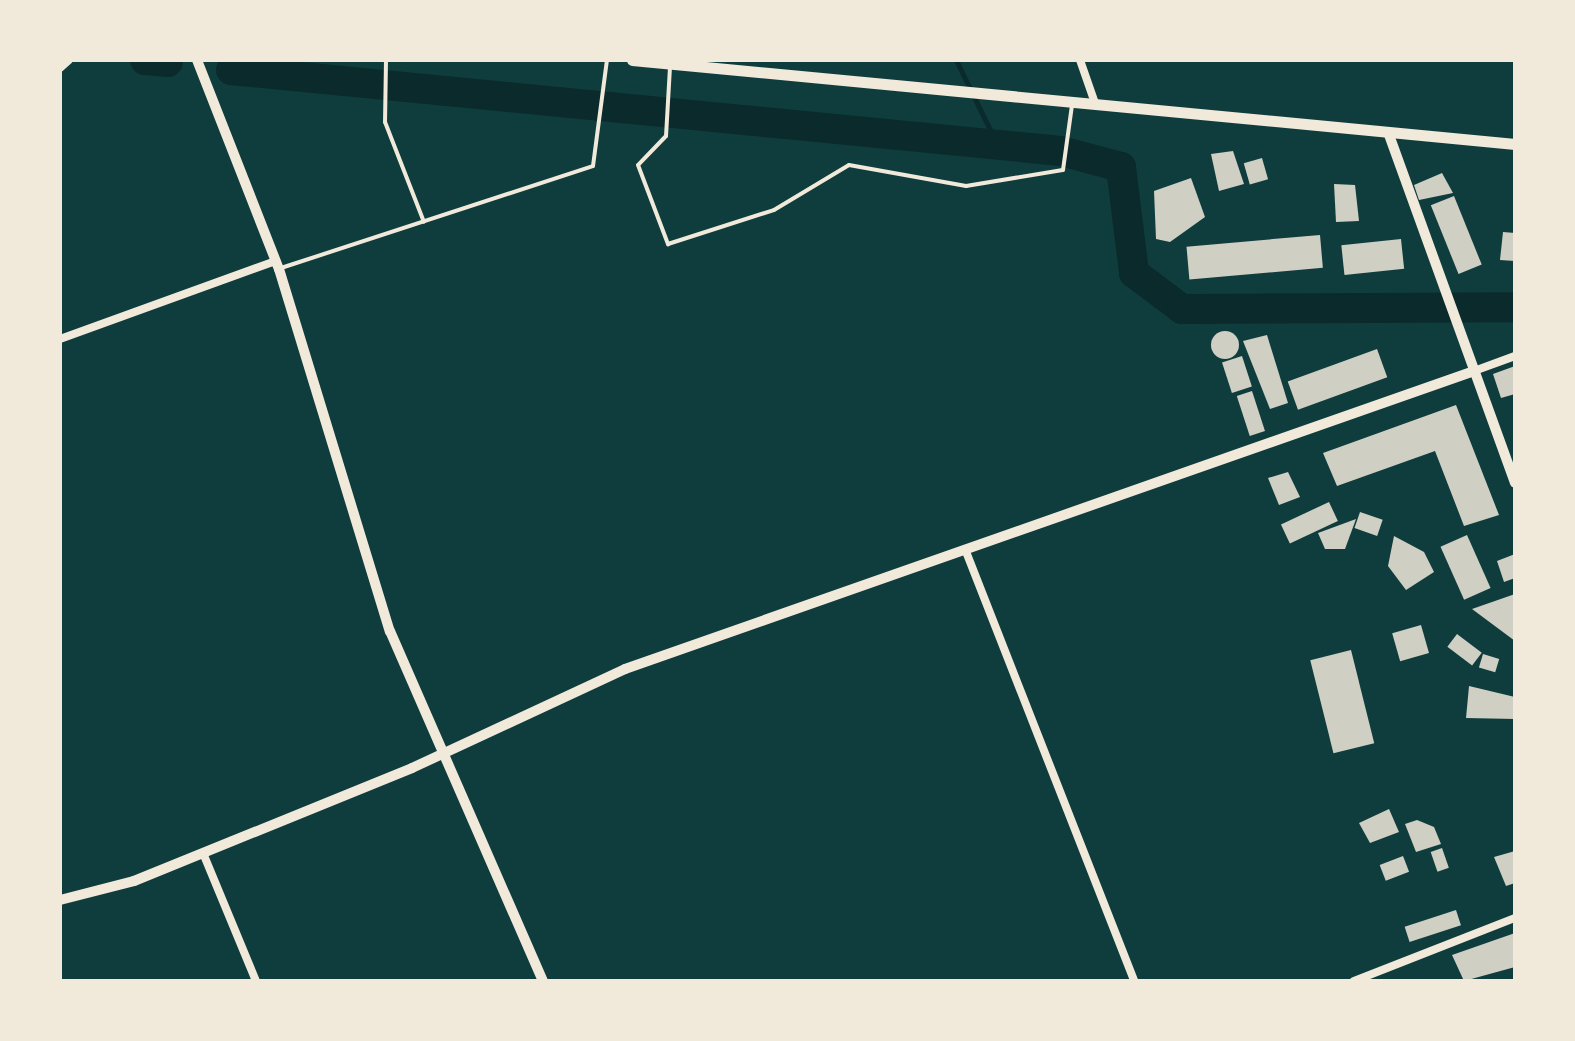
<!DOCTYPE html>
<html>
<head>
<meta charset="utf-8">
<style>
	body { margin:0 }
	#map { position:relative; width:1575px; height:1041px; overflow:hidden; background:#0f3d3e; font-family:Spectral,serif }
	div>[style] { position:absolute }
	.stream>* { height:5px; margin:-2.5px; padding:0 2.5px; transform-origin:2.5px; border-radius:2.5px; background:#0a2a2b }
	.river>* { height:30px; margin:-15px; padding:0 15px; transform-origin:15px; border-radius:15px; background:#0a2a2b }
	.building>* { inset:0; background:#cfcfc3; transform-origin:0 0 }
	.round { border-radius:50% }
	.service>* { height:4px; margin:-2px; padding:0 2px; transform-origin:2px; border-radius:2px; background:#f1e9da }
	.minor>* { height:8px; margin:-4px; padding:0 4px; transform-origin:4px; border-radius:4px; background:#f1e9da }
	.tertiary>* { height:10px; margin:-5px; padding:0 5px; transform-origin:5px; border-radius:5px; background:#f1e9da }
	.secondary>* { height:11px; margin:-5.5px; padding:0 5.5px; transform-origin:5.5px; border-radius:5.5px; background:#f1e9da }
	span { translate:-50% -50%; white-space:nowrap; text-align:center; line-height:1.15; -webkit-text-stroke:9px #f1e9da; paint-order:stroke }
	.frame { position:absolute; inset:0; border:62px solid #f1e9da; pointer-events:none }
</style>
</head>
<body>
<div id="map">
	<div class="stream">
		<div style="left:956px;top:60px;width:93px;rotate:64deg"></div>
	</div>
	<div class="river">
		<div style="left:145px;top:60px;width:23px;rotate:5deg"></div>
		<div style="left:231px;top:70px;width:834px;rotate:5.57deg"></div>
		<div style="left:1061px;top:151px;width:62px;rotate:14.9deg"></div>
		<div style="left:1121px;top:167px;width:107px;rotate:83deg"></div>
		<div style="left:1134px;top:273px;width:60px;rotate:36.9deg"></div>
		<div style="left:1182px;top:309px;width:333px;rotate:-0.3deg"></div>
	</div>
	<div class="building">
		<div style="clip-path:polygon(1233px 151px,1244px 184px,1219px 191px,1211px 154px)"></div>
		<div style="left:1262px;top:158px;width:22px;height:19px;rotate:74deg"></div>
		<div style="clip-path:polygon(1442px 173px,1453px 193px,1419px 200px,1414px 185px)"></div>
		<div style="clip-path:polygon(1191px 178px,1205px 217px,1170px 242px,1156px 239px,1154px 191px)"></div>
		<div style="clip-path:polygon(1334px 184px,1355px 185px,1359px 221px,1336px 222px)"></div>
		<div style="left:1454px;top:196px;width:74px;height:25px;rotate:68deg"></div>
		<div style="clip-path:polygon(1503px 232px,1515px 233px,1515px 261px,1500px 260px)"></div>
		<div style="left:1320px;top:235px;width:33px;height:134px;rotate:85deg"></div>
		<div style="left:1401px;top:239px;width:30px;height:60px;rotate:84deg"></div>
		<div class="round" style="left:1211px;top:331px;width:28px;height:28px"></div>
		<div style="clip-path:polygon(1267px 335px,1288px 403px,1270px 409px,1243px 341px)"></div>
		<div style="left:1377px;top:349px;width:30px;height:95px;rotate:70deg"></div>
		<div style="left:1242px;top:356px;width:32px;height:21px;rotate:72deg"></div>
		<div style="clip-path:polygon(1515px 366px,1515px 394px,1501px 398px,1493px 374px)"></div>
		<div style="left:1252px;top:391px;width:42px;height:16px;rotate:72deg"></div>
		<div style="clip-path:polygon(1456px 405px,1499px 515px,1464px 526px,1435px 451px,1337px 486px,1323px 453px)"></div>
		<div style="clip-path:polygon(1288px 472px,1300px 497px,1279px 505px,1268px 478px)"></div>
		<div style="left:1329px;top:502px;width:21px;height:53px;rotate:65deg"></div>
		<div style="left:1360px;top:512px;width:24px;height:17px;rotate:19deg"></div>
		<div style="clip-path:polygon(1356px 519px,1345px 549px,1325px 549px,1318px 533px)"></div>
		<div style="left:1467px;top:535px;width:58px;height:29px;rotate:66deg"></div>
		<div style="clip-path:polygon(1394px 536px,1424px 552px,1434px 572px,1406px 590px,1388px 566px)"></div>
		<div style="clip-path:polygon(1515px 554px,1515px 578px,1504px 582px,1497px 561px)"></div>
		<div style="clip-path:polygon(1515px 594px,1515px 641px,1472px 609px)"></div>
		<div style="left:1421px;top:625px;width:29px;height:30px;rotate:74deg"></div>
		<div style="left:1457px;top:634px;width:31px;height:16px;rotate:37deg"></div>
		<div style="left:1351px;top:650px;width:96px;height:42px;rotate:76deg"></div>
		<div style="left:1483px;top:654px;width:17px;height:14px;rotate:17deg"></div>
		<div style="clip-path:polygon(1469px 686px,1515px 697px,1515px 719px,1466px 718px)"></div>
		<div style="clip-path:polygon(1389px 809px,1399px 832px,1370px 843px,1359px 823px)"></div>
		<div style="clip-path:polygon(1417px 820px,1434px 827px,1441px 844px,1416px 852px,1405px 824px)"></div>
		<div style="left:1442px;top:848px;width:21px;height:12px;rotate:71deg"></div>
		<div style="clip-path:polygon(1515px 851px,1515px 883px,1506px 886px,1494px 857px)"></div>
		<div style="left:1403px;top:856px;width:17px;height:25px;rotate:69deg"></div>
		<div style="left:1456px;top:910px;width:16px;height:54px;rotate:72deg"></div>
		<div style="clip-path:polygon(1515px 933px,1515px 967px,1464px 981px,1452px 955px)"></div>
	</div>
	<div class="service">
		<div style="left:386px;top:60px;width:62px;rotate:90.9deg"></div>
		<div style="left:385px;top:122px;width:107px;rotate:68.7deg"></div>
		<div style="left:670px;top:67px;width:69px;rotate:93.3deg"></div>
		<div style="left:666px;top:136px;width:40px;rotate:134deg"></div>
		<div style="left:638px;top:165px;width:85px;rotate:69.2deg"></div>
		<div style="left:668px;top:244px;width:111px;rotate:-17.8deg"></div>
		<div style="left:774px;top:210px;width:87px;rotate:-31deg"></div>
		<div style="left:849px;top:165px;width:119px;rotate:10.2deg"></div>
		<div style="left:966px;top:186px;width:98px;rotate:-9.4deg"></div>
		<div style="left:1063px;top:170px;width:66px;rotate:-82.1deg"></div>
		<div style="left:281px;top:268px;width:328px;rotate:-18.1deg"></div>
		<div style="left:593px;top:166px;width:107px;rotate:-82.5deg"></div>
	</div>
	<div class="minor">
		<div style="left:1080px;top:60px;width:46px;rotate:70.8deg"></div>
		<div style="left:60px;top:68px;width:12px;rotate:-42deg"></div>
		<div style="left:60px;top:339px;width:230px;rotate:-19.9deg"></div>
		<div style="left:1474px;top:371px;width:44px;rotate:-20.1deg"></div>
		<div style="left:965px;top:549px;width:464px;rotate:68.6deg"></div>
		<div style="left:203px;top:853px;width:139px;rotate:67.5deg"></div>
		<div style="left:1354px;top:981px;width:173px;rotate:-21.4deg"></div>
	</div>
	<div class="tertiary">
		<div style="left:197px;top:60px;width:225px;rotate:68.6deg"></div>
		<div style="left:279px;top:269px;width:379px;rotate:73deg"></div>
		<div style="left:390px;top:631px;width:382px;rotate:66.4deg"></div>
		<div style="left:1388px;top:132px;width:373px;rotate:70.1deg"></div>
		<div style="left:60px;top:900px;width:76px;rotate:-14.4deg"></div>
		<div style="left:134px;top:881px;width:300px;rotate:-22.1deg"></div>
		<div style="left:412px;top:768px;width:235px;rotate:-24.9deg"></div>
		<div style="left:625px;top:669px;width:900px;rotate:-19.34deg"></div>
	</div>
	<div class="secondary">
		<div style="left:632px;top:60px;width:887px;rotate:5.43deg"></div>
	</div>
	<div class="frame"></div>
</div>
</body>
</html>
